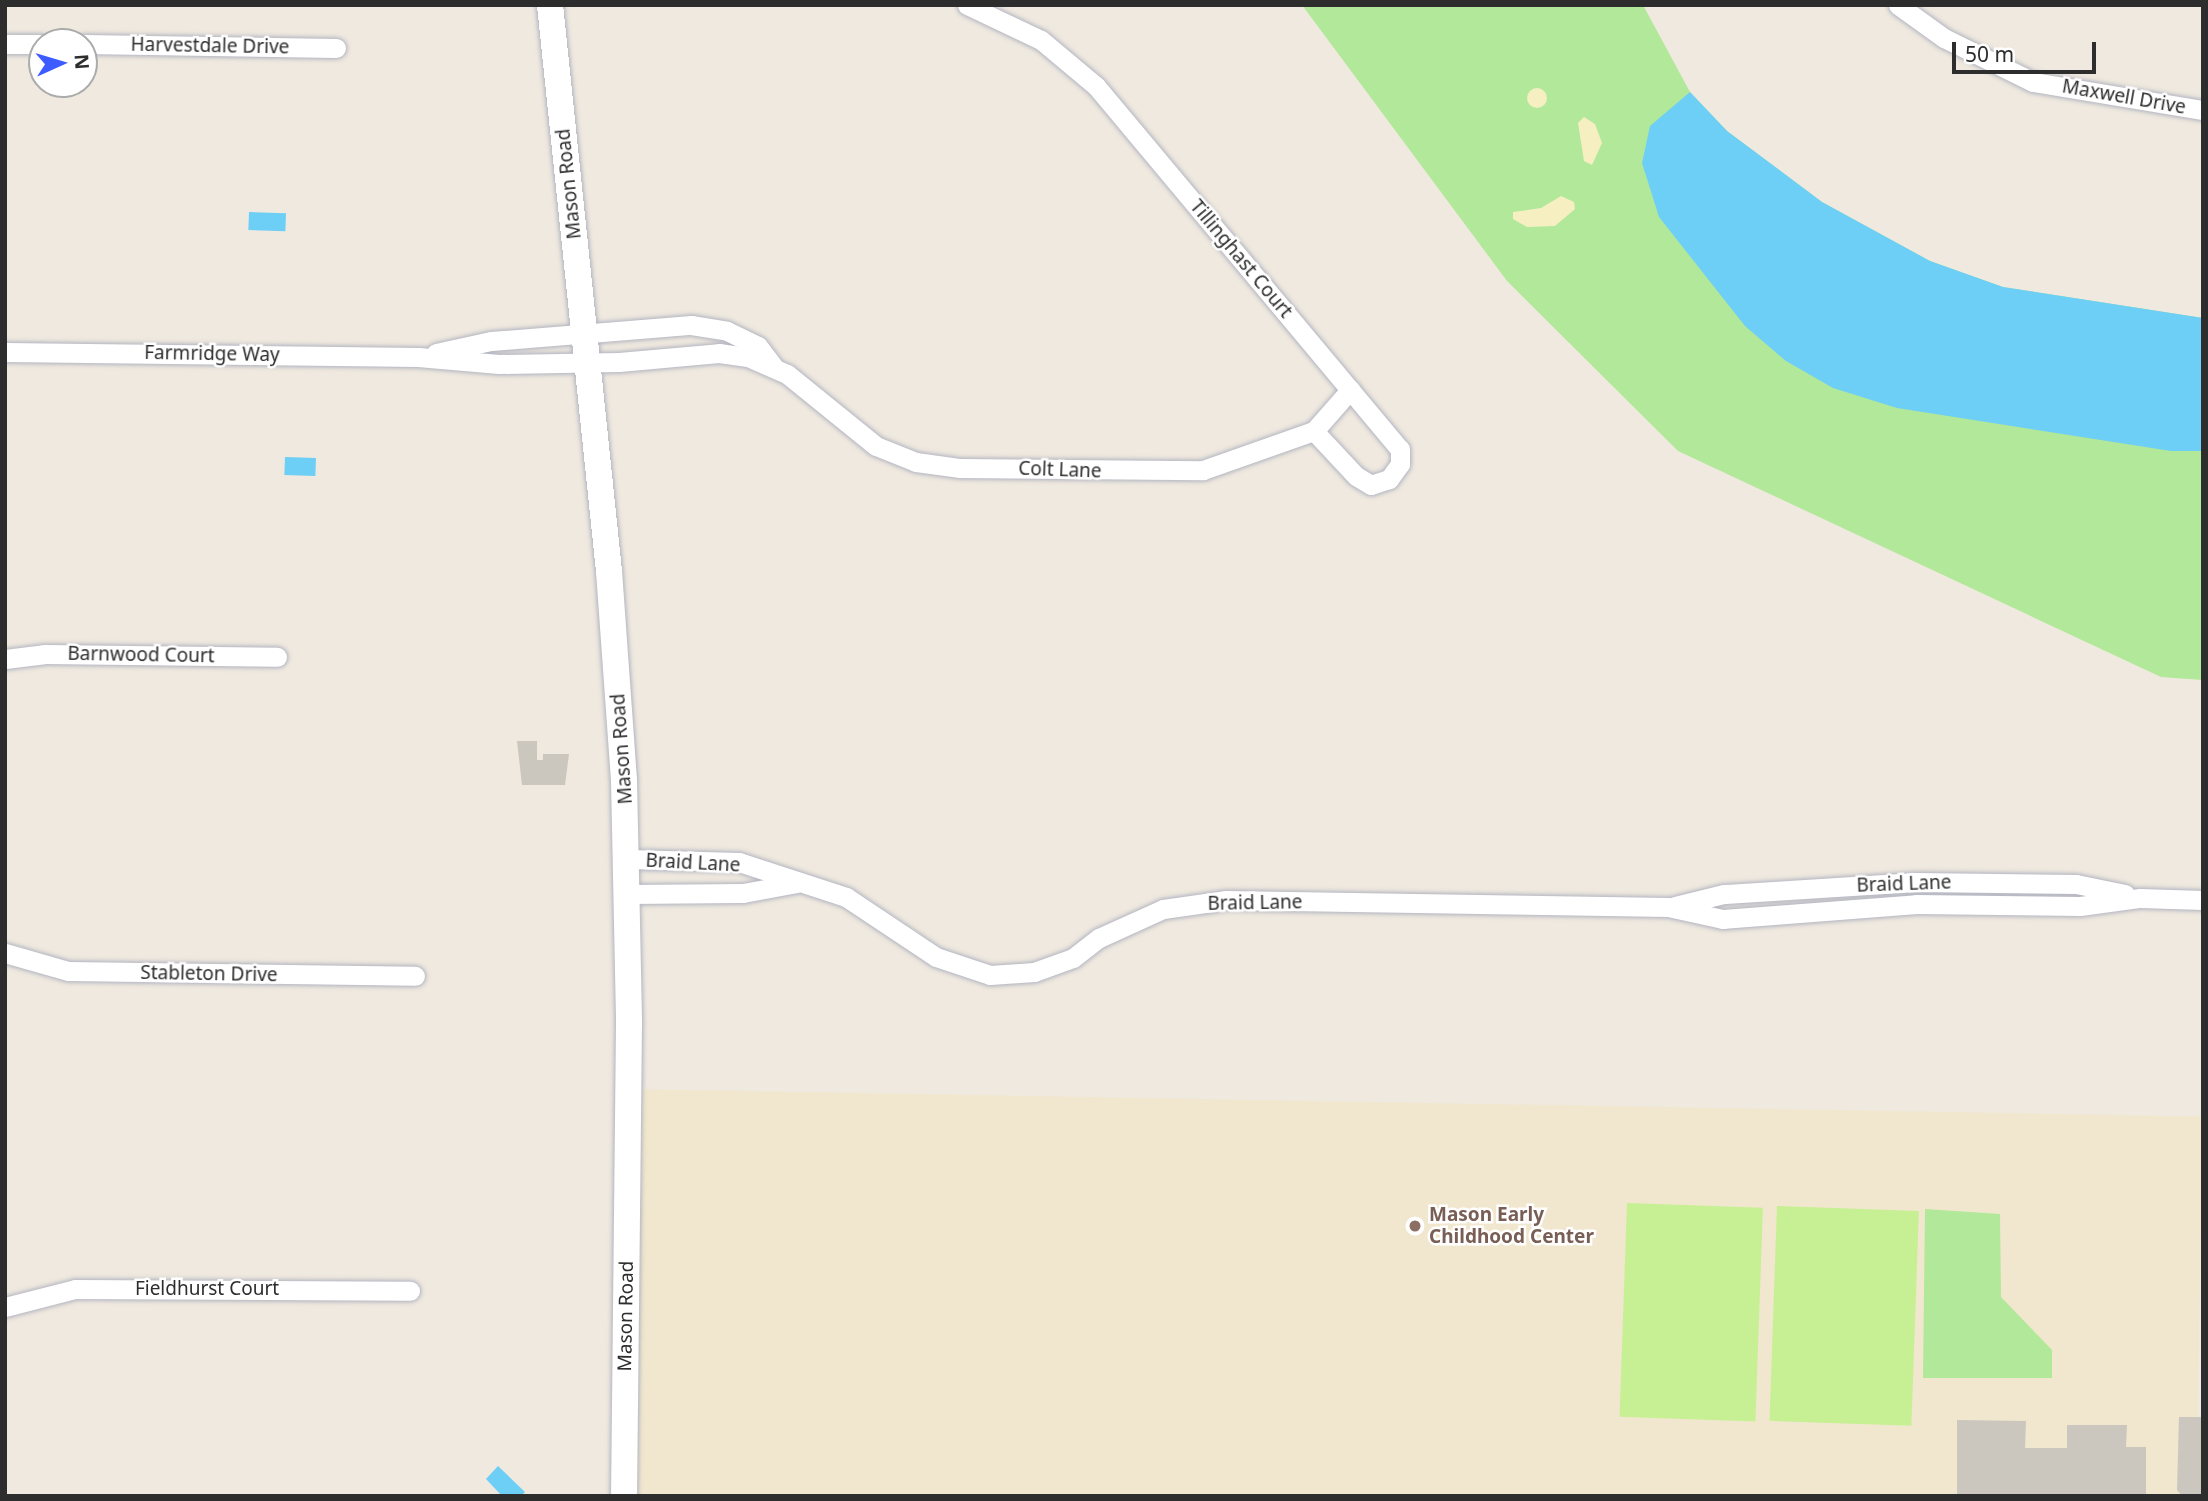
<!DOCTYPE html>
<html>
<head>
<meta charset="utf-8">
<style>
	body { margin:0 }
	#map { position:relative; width:2208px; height:1501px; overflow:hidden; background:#efe9df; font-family:"Noto Sans",sans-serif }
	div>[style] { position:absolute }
	.education>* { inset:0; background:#f1e7ce; transform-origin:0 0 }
	.green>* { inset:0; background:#b2e899 }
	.sand>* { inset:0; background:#f5efc2 }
	.round { border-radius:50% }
	.pitch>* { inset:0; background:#c7f095; transform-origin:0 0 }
	.water>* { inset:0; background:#6dcef6; transform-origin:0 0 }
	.building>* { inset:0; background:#cbc7be }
	.roads { filter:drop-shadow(0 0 2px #b3b5c1) drop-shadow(0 0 2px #b3b5c1) }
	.minor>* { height:19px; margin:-9.5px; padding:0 9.5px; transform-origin:9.5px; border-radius:9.5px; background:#fff }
	.secondary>* { height:26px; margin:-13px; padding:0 13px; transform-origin:13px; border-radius:13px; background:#fff }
	.dots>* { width:19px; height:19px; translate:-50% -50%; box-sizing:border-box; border:4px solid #fff; border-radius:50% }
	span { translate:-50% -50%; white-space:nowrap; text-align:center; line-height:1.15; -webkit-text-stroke:5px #fff; paint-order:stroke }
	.street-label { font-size:19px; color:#2d2d2d }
	.education-label { font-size:19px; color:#785e54; font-weight:700 }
	.left { translate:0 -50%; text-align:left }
	.frame { position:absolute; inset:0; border:7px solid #2d2d2d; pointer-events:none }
	.north { position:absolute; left:28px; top:28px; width:70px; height:70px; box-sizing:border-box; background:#fff; border:2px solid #ababab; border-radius:50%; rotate:86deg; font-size:19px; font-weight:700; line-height:28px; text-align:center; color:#2d2d2d }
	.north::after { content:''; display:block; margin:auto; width:24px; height:32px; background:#3d5cff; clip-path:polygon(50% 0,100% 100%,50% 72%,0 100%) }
	.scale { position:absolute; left:1952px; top:42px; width:144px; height:32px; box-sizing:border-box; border:4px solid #2d2d2d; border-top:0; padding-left:9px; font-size:21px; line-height:24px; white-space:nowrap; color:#2d2d2d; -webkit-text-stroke:5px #fff; paint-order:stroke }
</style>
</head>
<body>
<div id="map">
	<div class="education">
		<div style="left:629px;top:1089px;width:1574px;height:407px;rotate:1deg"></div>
	</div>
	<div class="green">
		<div style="clip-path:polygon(1302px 5px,1643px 5px,1690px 92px,1727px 131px,1822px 202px,1930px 261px,2003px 287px,2203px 318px,2203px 680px,2161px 677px,1678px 451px,1507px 281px)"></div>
		<div style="clip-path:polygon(1925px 1209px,2000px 1214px,2001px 1297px,2052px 1350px,2052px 1378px,1923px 1378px)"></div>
	</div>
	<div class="sand">
		<div class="round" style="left:1527px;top:88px;width:20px;height:20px"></div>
		<div style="clip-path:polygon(1584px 117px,1595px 124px,1602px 143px,1592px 165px,1584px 161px,1578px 123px)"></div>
		<div style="clip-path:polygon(1561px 196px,1574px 202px,1575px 209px,1555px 226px,1527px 227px,1513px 219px,1513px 212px,1541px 208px)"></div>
	</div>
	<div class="pitch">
		<div style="left:1627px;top:1203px;width:136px;height:214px;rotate:2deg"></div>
		<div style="left:1777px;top:1206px;width:142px;height:215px;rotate:2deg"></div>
	</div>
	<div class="water">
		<div style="clip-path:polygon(1690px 92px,1727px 131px,1822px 202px,1930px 261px,2003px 287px,2203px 318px,2203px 451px,2171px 451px,1897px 408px,1833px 388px,1786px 361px,1745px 326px,1659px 217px,1642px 163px,1650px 126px)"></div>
		<div style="left:249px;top:212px;width:37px;height:18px;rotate:2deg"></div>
		<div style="left:285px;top:457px;width:31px;height:18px;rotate:2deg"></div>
		<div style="clip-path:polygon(498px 1466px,525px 1492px,521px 1496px,502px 1496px,486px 1479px)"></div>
	</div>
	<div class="building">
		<div style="clip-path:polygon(517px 741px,537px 741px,537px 760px,543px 760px,543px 754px,569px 754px,565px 785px,522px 785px)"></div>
		<div style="clip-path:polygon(2179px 1417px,2203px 1417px,2203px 1496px,2182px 1496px,2177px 1490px)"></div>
		<div style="clip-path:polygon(1957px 1420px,2026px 1421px,2025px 1448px,2067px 1448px,2067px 1425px,2127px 1425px,2126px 1447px,2146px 1447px,2146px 1496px,1957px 1496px)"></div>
	</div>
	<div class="roads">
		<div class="minor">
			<div style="left:967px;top:5px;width:82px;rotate:25.3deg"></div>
			<div style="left:1041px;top:40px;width:72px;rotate:39.9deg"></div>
			<div style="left:1096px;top:86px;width:473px;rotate:50.1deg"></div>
			<div style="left:1400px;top:449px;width:15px;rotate:90deg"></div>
			<div style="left:1400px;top:464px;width:19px;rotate:126deg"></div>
			<div style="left:1389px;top:479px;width:19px;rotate:162deg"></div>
			<div style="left:1371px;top:485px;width:17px;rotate:-149deg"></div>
			<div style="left:1356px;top:476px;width:62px;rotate:-133deg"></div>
			<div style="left:1898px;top:5px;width:57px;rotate:35.7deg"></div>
			<div style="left:1944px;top:38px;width:99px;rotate:26.3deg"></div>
			<div style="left:2033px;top:82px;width:172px;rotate:9.4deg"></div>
			<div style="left:5px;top:44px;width:37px"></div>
			<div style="left:84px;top:44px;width:252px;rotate:0.9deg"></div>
			<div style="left:5px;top:352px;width:413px;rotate:0.7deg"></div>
			<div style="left:418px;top:357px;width:81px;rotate:4.9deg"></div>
			<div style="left:499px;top:364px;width:120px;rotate:-1deg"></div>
			<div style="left:619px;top:362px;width:100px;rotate:-5.1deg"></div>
			<div style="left:719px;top:353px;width:29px;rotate:8deg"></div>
			<div style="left:748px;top:357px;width:43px;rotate:23.6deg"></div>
			<div style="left:787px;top:374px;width:114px;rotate:39deg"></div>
			<div style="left:876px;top:446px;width:43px;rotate:21.8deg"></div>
			<div style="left:916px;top:462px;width:43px;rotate:7.9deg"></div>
			<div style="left:959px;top:468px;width:244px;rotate:0.5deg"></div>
			<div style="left:1203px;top:470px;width:118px;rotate:-19.4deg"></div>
			<div style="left:1314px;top:431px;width:55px;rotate:-48.7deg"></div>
			<div style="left:436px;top:353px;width:56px;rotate:-12.3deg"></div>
			<div style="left:491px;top:341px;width:201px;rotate:-4.6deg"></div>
			<div style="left:691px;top:325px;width:36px;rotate:9deg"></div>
			<div style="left:727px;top:331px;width:34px;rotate:26deg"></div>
			<div style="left:758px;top:346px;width:26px;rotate:53deg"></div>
			<div style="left:5px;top:659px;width:39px;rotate:-7deg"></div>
			<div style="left:44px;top:654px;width:233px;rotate:0.7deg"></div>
			<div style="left:628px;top:859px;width:111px;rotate:1.5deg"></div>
			<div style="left:739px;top:862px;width:113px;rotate:18.1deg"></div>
			<div style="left:846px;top:897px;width:108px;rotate:33.7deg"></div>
			<div style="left:936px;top:957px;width:57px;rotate:18.4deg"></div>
			<div style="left:990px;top:975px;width:44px;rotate:-3.9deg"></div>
			<div style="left:1034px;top:972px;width:41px;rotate:-19.7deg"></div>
			<div style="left:1073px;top:958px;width:33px;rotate:-38deg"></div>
			<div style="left:1099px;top:938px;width:70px;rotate:-24.4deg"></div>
			<div style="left:1163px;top:909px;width:64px;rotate:-8.1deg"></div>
			<div style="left:1226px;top:900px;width:442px;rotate:0.9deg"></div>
			<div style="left:1668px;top:907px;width:56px;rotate:12.3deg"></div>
			<div style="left:1723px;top:919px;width:194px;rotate:-4.4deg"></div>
			<div style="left:1916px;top:904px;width:164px;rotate:0.7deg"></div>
			<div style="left:2080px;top:906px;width:61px;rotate:-7.6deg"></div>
			<div style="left:2140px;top:898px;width:63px;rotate:1.8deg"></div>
			<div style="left:628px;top:894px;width:115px;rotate:-0.5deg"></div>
			<div style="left:743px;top:893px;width:55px;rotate:-10.5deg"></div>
			<div style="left:1675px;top:906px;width:50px;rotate:-13.8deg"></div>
			<div style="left:1724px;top:894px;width:192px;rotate:-3.6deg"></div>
			<div style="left:1916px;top:882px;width:160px;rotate:0.7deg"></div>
			<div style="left:2076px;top:884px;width:50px;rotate:11.5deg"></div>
			<div style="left:5px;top:953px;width:66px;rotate:15.9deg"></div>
			<div style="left:68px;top:971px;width:347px;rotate:0.8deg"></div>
			<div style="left:5px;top:1307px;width:72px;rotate:-14.4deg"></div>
			<div style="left:75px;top:1289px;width:335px;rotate:0.3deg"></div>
		</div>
		<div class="secondary">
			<div style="left:550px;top:5px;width:569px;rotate:84.05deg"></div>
			<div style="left:609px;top:571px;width:210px;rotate:85.9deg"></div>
			<div style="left:624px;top:780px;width:243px;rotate:88.8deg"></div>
			<div style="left:629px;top:1023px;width:473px;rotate:90.6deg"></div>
		</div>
	</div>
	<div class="dots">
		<div style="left:1415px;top:1226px;background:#8d6e63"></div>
	</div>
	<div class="street-label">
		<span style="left:210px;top:46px;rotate:1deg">Harvestdale Drive</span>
		<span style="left:2124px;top:97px;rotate:10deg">Maxwell Drive</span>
		<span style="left:569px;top:184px;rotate:-96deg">Mason Road</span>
		<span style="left:1241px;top:259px;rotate:50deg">Tillinghast Court</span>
		<span style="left:212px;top:354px;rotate:1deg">Farmridge Way</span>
		<span style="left:1060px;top:470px;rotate:2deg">Colt Lane</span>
		<span style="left:141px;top:655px;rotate:1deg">Barnwood Court</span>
		<span style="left:622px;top:749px;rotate:-94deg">Mason Road</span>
		<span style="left:693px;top:863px;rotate:3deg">Braid Lane</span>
		<span style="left:1904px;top:884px;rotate:-2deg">Braid Lane</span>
		<span style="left:1255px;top:903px;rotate:-1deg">Braid Lane</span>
		<span style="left:209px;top:974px;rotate:1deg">Stableton Drive</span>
		<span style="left:207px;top:1289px">Fieldhurst Court</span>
		<span style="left:626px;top:1316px;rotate:-89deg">Mason Road</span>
	</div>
	<div class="education-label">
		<span class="left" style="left:1429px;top:1226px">Mason Early<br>Childhood Center</span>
	</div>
	<div class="frame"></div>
	<div class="north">N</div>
	<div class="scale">50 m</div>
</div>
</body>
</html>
